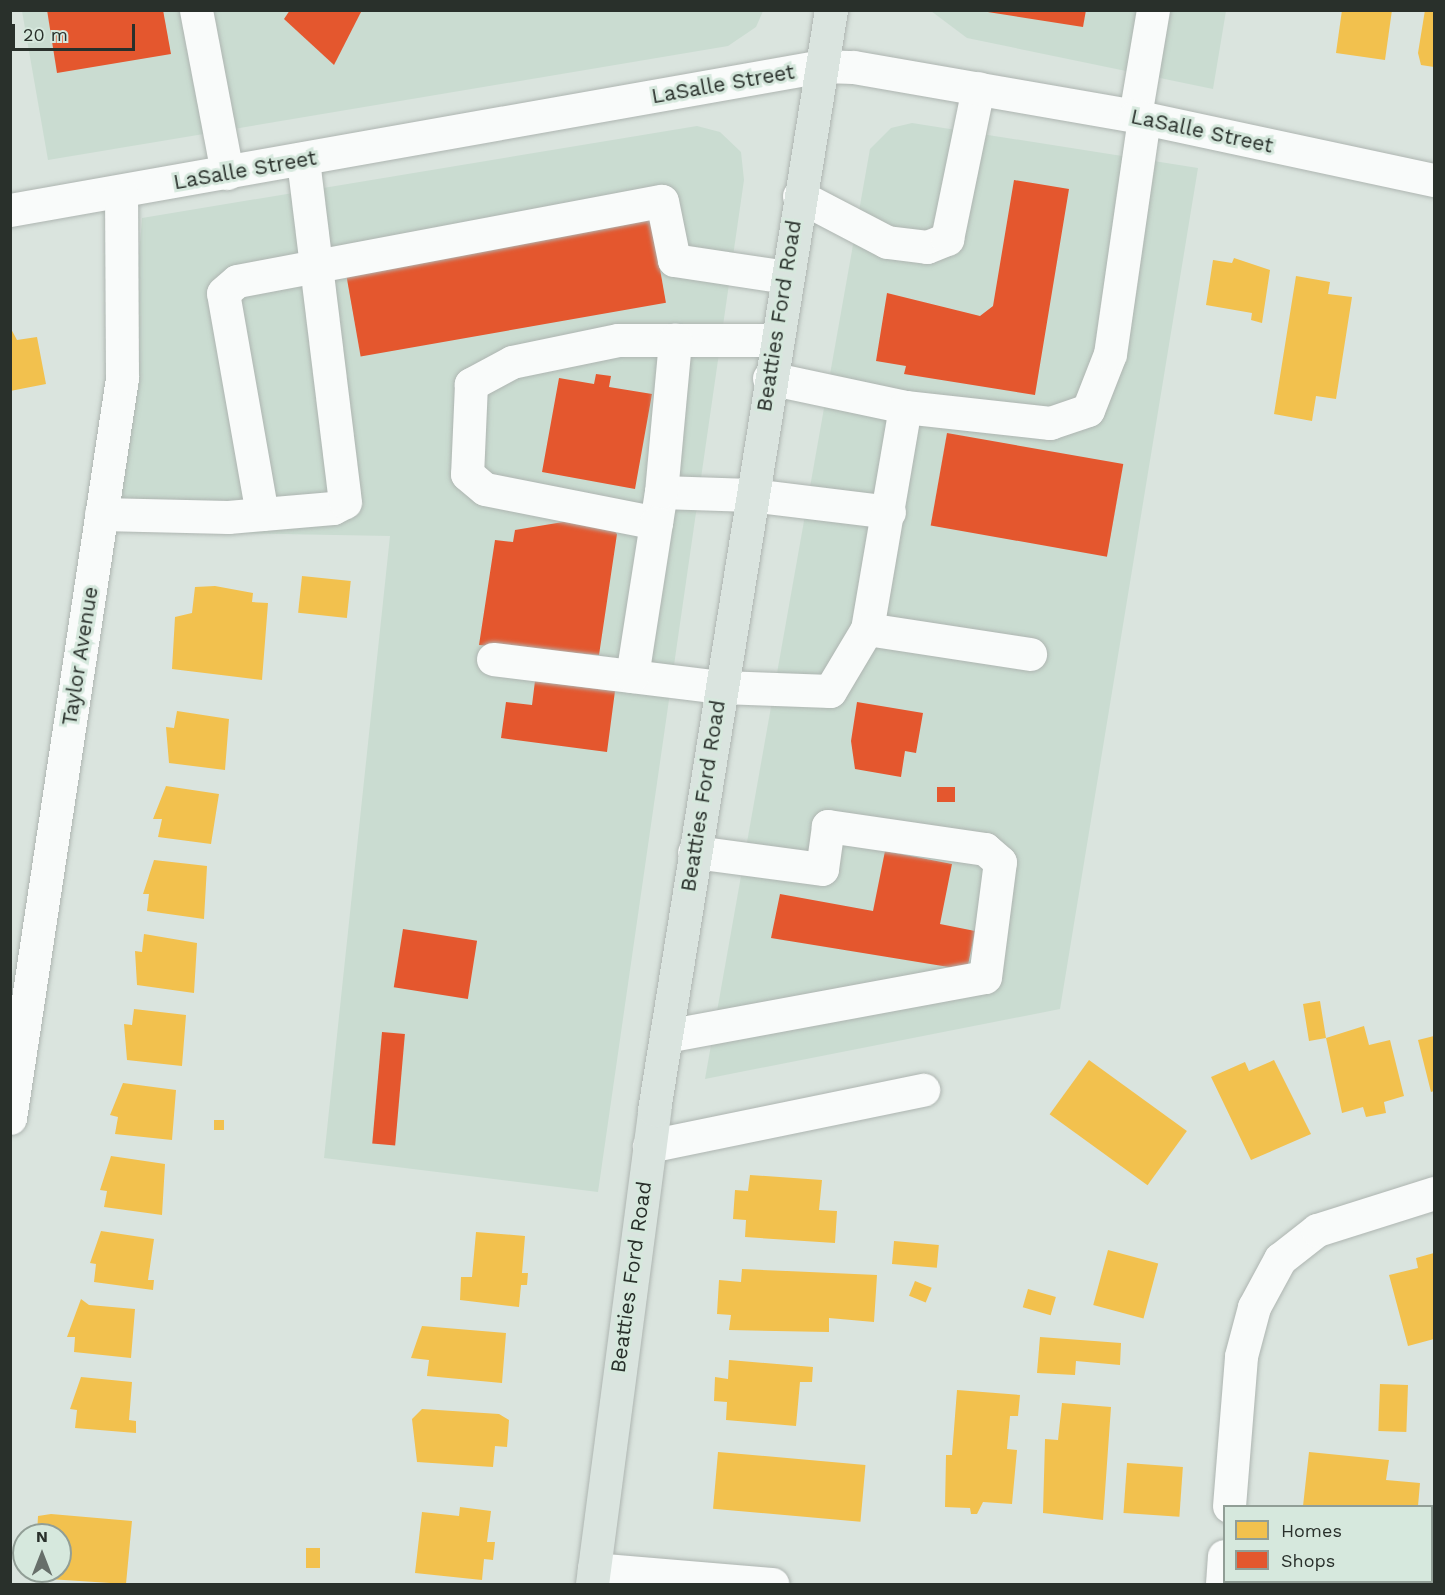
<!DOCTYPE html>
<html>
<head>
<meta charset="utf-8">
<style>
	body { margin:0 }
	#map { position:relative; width:1445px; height:1595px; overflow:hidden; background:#dae4de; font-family:"Work Sans",sans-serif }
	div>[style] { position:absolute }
	.built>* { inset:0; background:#cadcd1 }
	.homes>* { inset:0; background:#f2c14e; transform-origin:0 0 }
	.shops>* { inset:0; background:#e4572e; transform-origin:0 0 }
	.roads { filter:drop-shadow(0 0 2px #aeb5b1) drop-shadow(0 0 2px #aeb5b1) }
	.minor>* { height:33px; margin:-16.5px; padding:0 16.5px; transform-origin:16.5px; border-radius:16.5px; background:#f9fbfa }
	.major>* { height:33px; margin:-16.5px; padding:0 16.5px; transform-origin:16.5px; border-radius:16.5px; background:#dae4df }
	span { translate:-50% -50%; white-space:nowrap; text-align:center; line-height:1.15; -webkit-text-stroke:6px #d6e8dd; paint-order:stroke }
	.street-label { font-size:21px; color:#29302b }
	.frame { position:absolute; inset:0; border:12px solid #29302b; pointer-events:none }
	.legend { position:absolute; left:1223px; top:1505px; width:210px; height:78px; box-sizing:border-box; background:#d6e8dd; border:2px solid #919e96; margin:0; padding:8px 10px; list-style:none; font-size:18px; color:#29302b }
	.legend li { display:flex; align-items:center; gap:12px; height:30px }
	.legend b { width:30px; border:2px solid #919e96 }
	.north { position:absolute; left:12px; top:1523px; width:60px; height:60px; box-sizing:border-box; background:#d6e8dd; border:2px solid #919e96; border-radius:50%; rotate:0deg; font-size:16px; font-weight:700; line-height:24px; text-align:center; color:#29302b }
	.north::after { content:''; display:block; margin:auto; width:21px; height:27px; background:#676f6a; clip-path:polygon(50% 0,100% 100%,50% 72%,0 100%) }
	.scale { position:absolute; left:12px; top:24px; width:123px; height:27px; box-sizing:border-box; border:3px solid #29302b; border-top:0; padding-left:8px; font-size:18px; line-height:21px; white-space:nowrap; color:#29302b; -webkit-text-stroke:4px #d6e8dd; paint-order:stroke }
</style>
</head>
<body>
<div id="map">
	<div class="built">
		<div style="clip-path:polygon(22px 11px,763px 11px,756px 27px,728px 46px,48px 160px)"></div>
		<div style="clip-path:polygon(931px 11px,1226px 11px,1213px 89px,967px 38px)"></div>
		<div style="clip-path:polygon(912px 123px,1198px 168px,1060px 1009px,705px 1079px,870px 149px,891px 128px)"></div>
		<div style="clip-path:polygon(697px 126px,720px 132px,741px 152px,744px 180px,598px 1192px,324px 1158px,390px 536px,117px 531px,142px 218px)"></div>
	</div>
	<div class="homes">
		<div style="clip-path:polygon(1342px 10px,1392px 10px,1385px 60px,1336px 53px)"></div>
		<div style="clip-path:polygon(1425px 10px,1434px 10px,1434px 67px,1421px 65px,1418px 53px)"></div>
		<div style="clip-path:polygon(1234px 258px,1270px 270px,1262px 323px,1251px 320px,1252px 313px,1206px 305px,1213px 260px,1232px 263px)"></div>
		<div style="clip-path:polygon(1296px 276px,1330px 282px,1328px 294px,1352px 297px,1336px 399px,1316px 396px,1312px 421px,1274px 414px)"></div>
		<div style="clip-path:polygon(10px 327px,17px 340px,37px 337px,46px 384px,10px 391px)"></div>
		<div style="left:302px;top:576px;width:49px;height:37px;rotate:6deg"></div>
		<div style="clip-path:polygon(215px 586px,253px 593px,252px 602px,268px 603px,262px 680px,172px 669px,175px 617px,192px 613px,195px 587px)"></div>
		<div style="clip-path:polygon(177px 711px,229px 719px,225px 770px,169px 763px,166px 727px,174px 728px)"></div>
		<div style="clip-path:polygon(166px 786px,219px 794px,211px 844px,158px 837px,162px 819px,153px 819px)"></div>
		<div style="clip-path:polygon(154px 860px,207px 866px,204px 919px,147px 911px,149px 894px,143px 894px)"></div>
		<div style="clip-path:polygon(144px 934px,197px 943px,194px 993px,137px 985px,135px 951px,142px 952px)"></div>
		<div style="clip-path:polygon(1320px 1001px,1326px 1038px,1364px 1026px,1369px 1045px,1390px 1040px,1404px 1096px,1384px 1102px,1386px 1113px,1366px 1117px,1363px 1107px,1342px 1113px,1326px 1038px,1309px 1041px,1303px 1004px)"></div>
		<div style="clip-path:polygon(134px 1009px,186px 1015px,182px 1066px,127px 1060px,124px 1024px,132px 1025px)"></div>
		<div style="clip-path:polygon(1434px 1036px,1434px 1091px,1431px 1092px,1418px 1040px)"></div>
		<div style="left:1089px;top:1060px;width:121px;height:67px;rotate:36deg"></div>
		<div style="clip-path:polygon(1274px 1060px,1311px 1134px,1251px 1160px,1211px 1077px,1245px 1062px,1249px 1071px)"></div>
		<div style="clip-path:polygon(123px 1083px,176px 1090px,172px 1140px,115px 1134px,118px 1117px,110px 1115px)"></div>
		<div style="left:214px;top:1120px;width:10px;height:10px"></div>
		<div style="clip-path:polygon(111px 1156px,165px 1164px,162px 1215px,104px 1207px,107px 1191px,100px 1190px)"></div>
		<div style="clip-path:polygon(750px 1175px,822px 1180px,819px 1210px,837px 1211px,835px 1243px,745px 1237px,746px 1220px,733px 1219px,735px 1190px,748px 1191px)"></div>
		<div style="clip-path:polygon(101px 1231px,154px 1239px,148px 1280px,154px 1280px,153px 1290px,94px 1282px,96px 1264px,90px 1263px)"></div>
		<div style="clip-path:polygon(476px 1232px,525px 1236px,522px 1273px,528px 1273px,527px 1285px,521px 1285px,519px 1307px,460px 1300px,461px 1277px,472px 1277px)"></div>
		<div style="left:894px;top:1241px;width:45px;height:23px;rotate:5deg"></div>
		<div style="left:1108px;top:1250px;width:52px;height:57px;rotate:15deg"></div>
		<div style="clip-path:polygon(1434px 1253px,1434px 1339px,1408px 1346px,1389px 1275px,1418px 1268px,1416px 1258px)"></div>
		<div style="clip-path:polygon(742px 1269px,877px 1275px,874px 1322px,829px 1318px,829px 1332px,729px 1330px,731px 1315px,717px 1314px,719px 1280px,741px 1282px)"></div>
		<div style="left:915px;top:1281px;width:18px;height:16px;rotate:22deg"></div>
		<div style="left:1028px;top:1289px;width:29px;height:19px;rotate:16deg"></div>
		<div style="clip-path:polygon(81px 1299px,89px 1305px,135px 1309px,131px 1358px,74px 1352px,75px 1337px,67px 1337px)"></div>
		<div style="clip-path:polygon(422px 1326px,506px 1333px,502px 1383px,427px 1376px,429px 1360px,411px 1358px)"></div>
		<div style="clip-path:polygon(1040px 1337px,1121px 1343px,1120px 1365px,1076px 1361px,1075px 1375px,1037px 1373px)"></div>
		<div style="clip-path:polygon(729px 1360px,813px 1367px,812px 1382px,800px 1382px,796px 1426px,726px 1420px,727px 1402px,714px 1401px,715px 1377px,728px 1379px)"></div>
		<div style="clip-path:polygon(81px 1377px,132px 1382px,129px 1420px,136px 1421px,136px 1433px,75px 1428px,77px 1410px,70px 1409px)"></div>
		<div style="left:1380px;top:1384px;width:28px;height:47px;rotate:2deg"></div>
		<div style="clip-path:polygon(957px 1390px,1020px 1395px,1018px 1416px,1010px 1416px,1007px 1449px,1017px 1450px,1012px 1504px,983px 1502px,977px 1514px,971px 1514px,970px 1508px,945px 1507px,946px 1455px,952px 1455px)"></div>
		<div style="clip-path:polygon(1062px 1403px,1111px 1407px,1103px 1520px,1043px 1513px,1045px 1439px,1058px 1440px)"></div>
		<div style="clip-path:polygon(422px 1409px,499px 1414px,509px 1420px,507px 1447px,495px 1446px,493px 1467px,417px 1462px,412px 1419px)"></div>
		<div style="left:718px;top:1452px;width:148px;height:57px;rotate:5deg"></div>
		<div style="clip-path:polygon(1309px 1452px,1389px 1460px,1386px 1480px,1420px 1483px,1418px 1506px,1303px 1506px)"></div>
		<div style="left:1127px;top:1463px;width:56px;height:50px;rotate:4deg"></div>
		<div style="clip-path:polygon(460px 1507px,491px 1511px,487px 1542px,495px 1542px,493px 1560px,484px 1559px,482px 1580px,415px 1573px,422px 1512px,459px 1516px)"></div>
		<div style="clip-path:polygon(51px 1514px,132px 1521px,126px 1584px,33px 1578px,33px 1571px,60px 1571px,60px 1535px,37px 1535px,38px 1516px)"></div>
		<div style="left:306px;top:1548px;width:14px;height:20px"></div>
	</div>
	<div class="shops">
		<div style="clip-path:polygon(47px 10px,163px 10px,171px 54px,57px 73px)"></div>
		<div style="clip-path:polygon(290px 10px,362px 10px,334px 65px,284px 19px)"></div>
		<div style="clip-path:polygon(975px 10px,1086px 10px,1083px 27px)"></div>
		<div style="clip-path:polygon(1014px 180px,1069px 189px,1035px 395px,904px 374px,906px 366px,876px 361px,887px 293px,980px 316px,993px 306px)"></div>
		<div style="left:651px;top:218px;width:86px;height:310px;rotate:80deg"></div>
		<div style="clip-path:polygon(596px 374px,611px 376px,609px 387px,652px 394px,635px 489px,542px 472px,559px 378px,594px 384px)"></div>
		<div style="left:947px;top:433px;width:179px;height:94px;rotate:10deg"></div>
		<div style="clip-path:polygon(569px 521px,611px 527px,617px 534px,599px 655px,479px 645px,495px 540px,513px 542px,515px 530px)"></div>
		<div style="clip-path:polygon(535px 681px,615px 691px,607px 752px,501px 738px,506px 702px,532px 705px)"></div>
		<div style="clip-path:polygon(857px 702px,923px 713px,916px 753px,905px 751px,901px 777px,855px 769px,851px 741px)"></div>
		<div style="left:937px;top:787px;width:18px;height:15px"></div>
		<div style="clip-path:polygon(885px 851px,952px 864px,940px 924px,975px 931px,967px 970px,771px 938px,780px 894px,873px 911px)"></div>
		<div style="left:403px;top:929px;width:75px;height:59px;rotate:9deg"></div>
		<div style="left:382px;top:1032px;width:23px;height:112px;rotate:5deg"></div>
	</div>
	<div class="roads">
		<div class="minor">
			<div style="left:196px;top:10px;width:166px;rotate:79.2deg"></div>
			<div style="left:1135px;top:116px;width:108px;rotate:-80.4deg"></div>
			<div style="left:799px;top:196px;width:99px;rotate:27.6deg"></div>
			<div style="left:887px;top:242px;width:40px;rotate:7.1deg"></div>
			<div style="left:927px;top:247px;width:22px;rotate:-22deg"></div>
			<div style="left:947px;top:239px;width:154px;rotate:-78.4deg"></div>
			<div style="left:10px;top:210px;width:825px;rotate:-10.06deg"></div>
			<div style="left:822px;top:66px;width:32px;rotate:2deg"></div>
			<div style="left:854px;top:67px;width:285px;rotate:9.9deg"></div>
			<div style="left:1135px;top:116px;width:306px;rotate:12.1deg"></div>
			<div style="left:775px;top:340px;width:157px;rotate:180deg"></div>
			<div style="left:618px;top:340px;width:108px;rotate:168.3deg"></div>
			<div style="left:512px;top:362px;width:47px;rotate:151.8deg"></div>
			<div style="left:471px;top:384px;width:90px;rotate:92.5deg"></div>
			<div style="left:467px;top:474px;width:23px;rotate:40deg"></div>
			<div style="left:485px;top:489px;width:174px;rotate:11.2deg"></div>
			<div style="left:656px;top:523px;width:31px;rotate:-81deg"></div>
			<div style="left:661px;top:492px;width:90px;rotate:1.9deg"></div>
			<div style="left:751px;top:495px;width:139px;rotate:7deg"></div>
			<div style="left:769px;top:378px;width:139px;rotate:12deg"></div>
			<div style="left:905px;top:407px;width:225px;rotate:99.7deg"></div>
			<div style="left:905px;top:407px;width:146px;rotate:6.3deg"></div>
			<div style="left:1050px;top:423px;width:40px;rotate:-18.9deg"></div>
			<div style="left:1088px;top:410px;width:60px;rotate:-68.6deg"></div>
			<div style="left:1110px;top:354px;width:238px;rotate:-81.8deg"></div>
			<div style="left:661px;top:492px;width:153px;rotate:-84.7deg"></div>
			<div style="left:101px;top:514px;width:127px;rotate:1.4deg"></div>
			<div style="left:228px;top:517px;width:105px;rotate:-4.9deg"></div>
			<div style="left:333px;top:508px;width:13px;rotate:-27deg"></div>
			<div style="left:345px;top:502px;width:346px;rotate:-97deg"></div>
			<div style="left:262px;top:514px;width:224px;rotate:-100deg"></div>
			<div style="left:223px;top:293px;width:18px;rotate:-41deg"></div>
			<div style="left:237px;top:281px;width:432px;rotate:-10.7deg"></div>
			<div style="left:662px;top:201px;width:60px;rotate:78.5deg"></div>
			<div style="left:674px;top:260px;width:113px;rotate:8.6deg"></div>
			<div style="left:493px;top:659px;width:230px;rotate:7deg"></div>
			<div style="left:721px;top:687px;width:109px;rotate:2.1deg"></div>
			<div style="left:830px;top:691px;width:72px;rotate:-59.2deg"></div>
			<div style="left:867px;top:629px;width:165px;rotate:8.7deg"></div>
			<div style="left:632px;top:676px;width:155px;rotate:-81.1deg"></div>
			<div style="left:666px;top:1036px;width:324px;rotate:-10.5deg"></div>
			<div style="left:985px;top:977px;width:116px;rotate:-82.6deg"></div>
			<div style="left:1000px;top:862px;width:20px;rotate:-139deg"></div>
			<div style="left:985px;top:849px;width:159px;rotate:-171.7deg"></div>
			<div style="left:828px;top:826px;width:43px;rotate:97.9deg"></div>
			<div style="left:822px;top:869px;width:129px;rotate:-172.4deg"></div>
			<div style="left:10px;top:1118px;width:748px;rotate:-81.39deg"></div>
			<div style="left:122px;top:378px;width:186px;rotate:-90.3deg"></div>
			<div style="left:649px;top:1146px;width:280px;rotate:-11.6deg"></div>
			<div style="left:1229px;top:1506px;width:150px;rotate:-85.4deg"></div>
			<div style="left:1241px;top:1356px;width:51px;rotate:-75.1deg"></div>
			<div style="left:1254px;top:1307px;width:55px;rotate:-61.6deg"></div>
			<div style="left:1280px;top:1259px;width:47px;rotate:-38.1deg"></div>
			<div style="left:1317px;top:1230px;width:123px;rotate:-17.5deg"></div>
			<div style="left:594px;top:1569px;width:179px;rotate:4.8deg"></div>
			<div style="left:1222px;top:1584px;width:28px;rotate:-86deg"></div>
		</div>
		<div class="major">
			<div style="left:592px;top:1584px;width:478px;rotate:-82.5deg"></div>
			<div style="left:654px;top:1110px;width:1114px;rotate:-80.86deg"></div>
		</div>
	</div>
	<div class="street-label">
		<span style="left:723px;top:84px;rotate:-10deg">LaSalle Street</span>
		<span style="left:1202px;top:131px;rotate:12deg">LaSalle Street</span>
		<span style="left:245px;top:170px;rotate:-10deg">LaSalle Street</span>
		<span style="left:779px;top:316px;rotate:-81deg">Beatties Ford Road</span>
		<span style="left:80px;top:656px;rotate:-81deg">Taylor Avenue</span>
		<span style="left:703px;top:796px;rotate:-81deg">Beatties Ford Road</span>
		<span style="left:631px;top:1277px;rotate:-82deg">Beatties Ford Road</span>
	</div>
	<div class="frame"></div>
	<ul class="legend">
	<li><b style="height:16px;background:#f2c14e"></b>Homes</li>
	<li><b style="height:16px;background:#e4572e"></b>Shops</li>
	</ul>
	<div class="north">N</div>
	<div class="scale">20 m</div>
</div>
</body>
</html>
